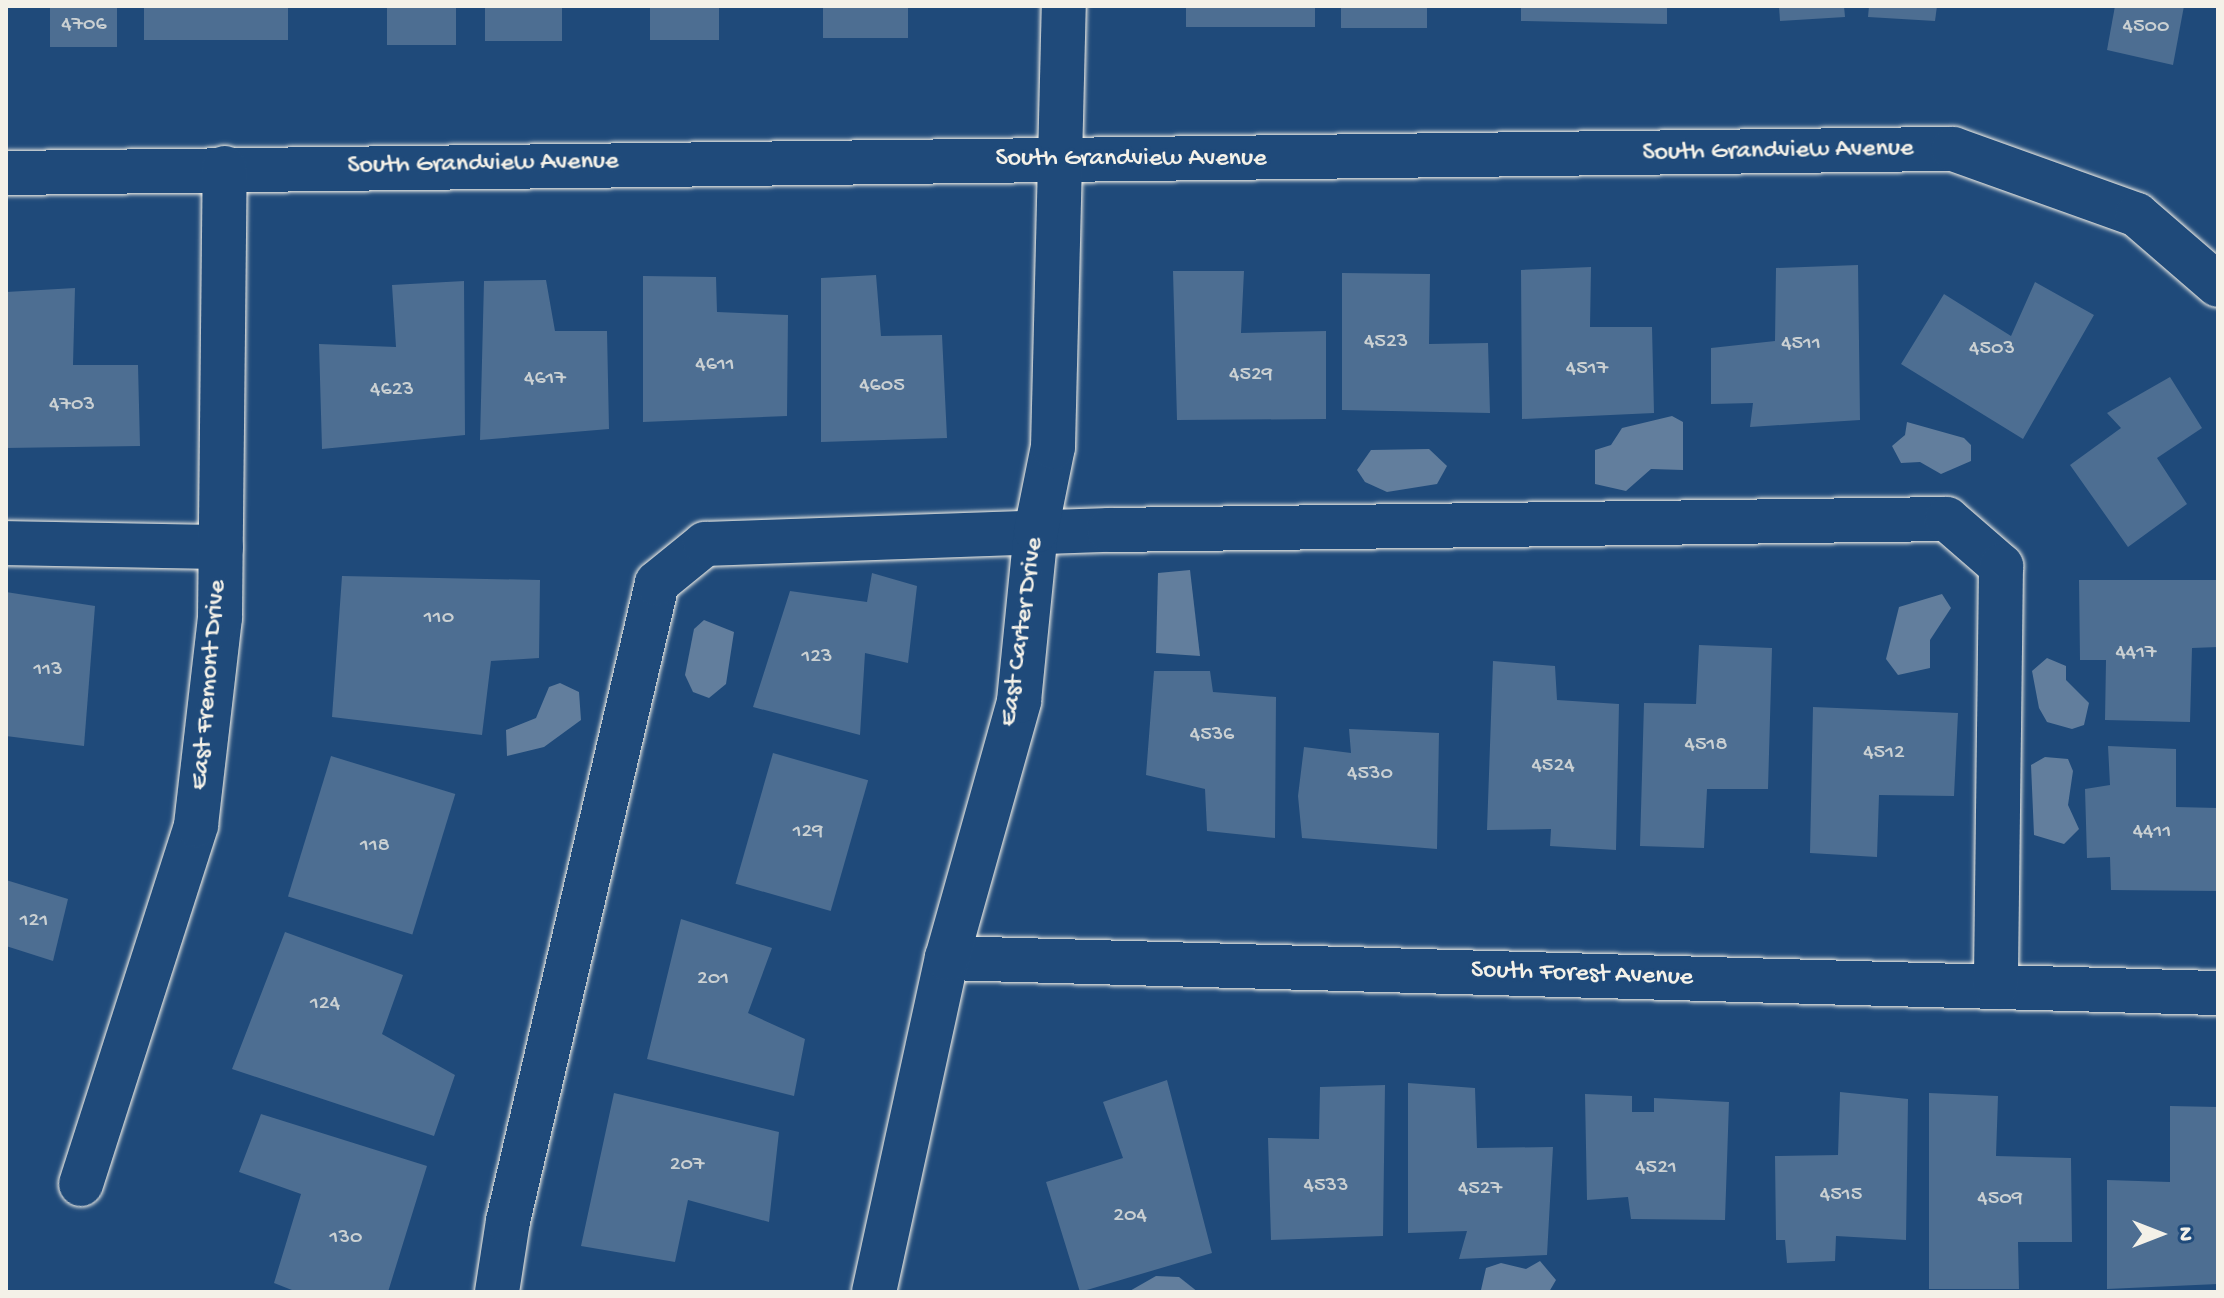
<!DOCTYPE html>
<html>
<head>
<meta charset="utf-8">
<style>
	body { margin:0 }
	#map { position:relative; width:2224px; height:1298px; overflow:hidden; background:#1f4a7a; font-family:"Gochi Hand",sans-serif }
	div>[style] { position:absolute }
	.water>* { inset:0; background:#627e9d }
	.building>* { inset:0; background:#4d6e92; transform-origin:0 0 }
	.roads { filter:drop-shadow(0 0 2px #f4f1e8) drop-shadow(0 0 2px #f4f1e8) }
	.minor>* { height:44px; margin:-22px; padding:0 22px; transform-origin:22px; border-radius:22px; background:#1f4a7a }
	span { translate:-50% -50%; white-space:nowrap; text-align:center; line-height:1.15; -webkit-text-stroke:7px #1f4a7a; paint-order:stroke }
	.number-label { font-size:22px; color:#cad0d2 }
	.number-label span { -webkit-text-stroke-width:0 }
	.street-label { font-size:26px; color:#f4f1e8 }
	.frame { position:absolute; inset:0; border:8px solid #f4f1e8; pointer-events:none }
	.north { position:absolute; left:2120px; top:1194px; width:80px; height:80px; -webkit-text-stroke:6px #1f4a7a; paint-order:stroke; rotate:90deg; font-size:22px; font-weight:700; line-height:32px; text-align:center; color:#f4f1e8 }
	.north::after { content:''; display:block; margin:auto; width:28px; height:36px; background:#f4f1e8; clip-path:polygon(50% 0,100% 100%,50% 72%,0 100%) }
</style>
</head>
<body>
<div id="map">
	<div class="water">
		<div style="clip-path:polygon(1672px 416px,1683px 422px,1683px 470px,1651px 469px,1626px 491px,1595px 484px,1595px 450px,1611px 445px,1622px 428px)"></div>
		<div style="clip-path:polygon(1907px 422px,1964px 438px,1971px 445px,1971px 461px,1941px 474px,1920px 462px,1901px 463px,1892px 446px,1905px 435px)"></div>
		<div style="clip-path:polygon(1429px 449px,1447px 466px,1437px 484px,1387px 492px,1365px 482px,1357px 470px,1371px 450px)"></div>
		<div style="clip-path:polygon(1190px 570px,1200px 656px,1156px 653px,1158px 573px)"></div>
		<div style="clip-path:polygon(1942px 594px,1951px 608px,1930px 640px,1930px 668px,1898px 675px,1886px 659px,1899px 607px)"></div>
		<div style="clip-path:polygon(704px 620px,734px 632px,726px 684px,709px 698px,693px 692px,685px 675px,694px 629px)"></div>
		<div style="clip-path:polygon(2047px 658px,2066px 666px,2066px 680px,2089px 703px,2084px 725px,2072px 729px,2047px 722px,2039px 708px,2032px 671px)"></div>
		<div style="clip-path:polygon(560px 683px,579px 692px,581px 720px,544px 747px,507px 756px,506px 730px,536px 718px,549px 687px)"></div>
		<div style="clip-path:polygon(2045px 757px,2068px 759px,2073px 771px,2068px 805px,2079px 829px,2064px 844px,2034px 835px,2031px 765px)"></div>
		<div style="clip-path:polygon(1540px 1261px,1556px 1280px,1549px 1292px,1481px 1290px,1486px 1268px,1501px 1263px,1526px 1269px)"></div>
		<div style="clip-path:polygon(1156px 1276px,1179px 1277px,1198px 1292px,1128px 1292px)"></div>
	</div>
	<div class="building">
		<div style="left:50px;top:6px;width:67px;height:41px"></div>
		<div style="left:144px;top:6px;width:144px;height:34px"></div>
		<div style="left:387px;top:6px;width:69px;height:39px"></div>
		<div style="left:485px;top:6px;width:77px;height:35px"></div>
		<div style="left:650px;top:6px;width:69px;height:34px"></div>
		<div style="left:823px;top:6px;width:85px;height:32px"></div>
		<div style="left:1186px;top:6px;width:129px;height:21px"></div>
		<div style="left:1341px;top:6px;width:86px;height:22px"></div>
		<div style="clip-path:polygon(1521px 6px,1667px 6px,1667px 24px,1521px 21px)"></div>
		<div style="clip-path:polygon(1779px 6px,1844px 6px,1845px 17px,1780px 21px)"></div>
		<div style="clip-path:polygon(1869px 6px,1937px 6px,1935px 21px,1868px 17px)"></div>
		<div style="clip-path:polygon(2115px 6px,2184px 6px,2173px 65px,2107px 50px)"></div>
		<div style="clip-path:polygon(1858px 265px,1860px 420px,1750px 427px,1753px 403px,1711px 404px,1711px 348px,1775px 341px,1776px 268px)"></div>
		<div style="clip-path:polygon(1591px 267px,1590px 327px,1652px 327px,1654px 413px,1522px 419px,1521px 270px)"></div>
		<div style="clip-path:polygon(1173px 271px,1244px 271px,1241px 333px,1326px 331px,1326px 419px,1177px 420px)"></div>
		<div style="clip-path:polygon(1342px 273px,1430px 274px,1429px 344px,1488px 343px,1490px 413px,1342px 410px)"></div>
		<div style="clip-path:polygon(876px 275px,881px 336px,942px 335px,947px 438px,821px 442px,821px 278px)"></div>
		<div style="clip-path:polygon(643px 276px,716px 277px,717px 312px,788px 315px,787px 416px,643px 422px)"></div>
		<div style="clip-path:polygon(546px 280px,555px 331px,607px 331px,609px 429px,480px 440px,484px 281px)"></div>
		<div style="clip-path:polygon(464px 281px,465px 435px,322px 449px,319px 344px,396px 347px,392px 285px)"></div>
		<div style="clip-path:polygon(2035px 282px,2094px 315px,2023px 439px,1901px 364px,1944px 294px,2011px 336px)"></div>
		<div style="clip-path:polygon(75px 288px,73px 365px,138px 365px,140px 446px,6px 448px,6px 292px)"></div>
		<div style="clip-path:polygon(2170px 377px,2202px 428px,2157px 458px,2187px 504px,2128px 547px,2070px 465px,2121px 428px,2107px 413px)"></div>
		<div style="clip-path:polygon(872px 573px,917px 586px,908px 663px,865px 653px,860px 735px,753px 707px,790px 591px,867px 602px)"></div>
		<div style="clip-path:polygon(342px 576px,540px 580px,539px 658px,491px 661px,482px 735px,332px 717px)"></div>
		<div style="clip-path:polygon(2079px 580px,2218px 580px,2218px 647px,2192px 648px,2190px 722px,2105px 720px,2106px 660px,2080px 660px)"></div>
		<div style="clip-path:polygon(6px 592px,95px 606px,84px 746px,6px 736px)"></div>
		<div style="clip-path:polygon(1699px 645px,1772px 648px,1768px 789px,1707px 789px,1704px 848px,1640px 846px,1644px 703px,1696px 704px)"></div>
		<div style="clip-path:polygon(1493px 661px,1555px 666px,1557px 700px,1619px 704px,1616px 850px,1550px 846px,1551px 829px,1487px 830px)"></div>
		<div style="clip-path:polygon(1154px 671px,1210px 671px,1213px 692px,1276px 697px,1275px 838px,1207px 831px,1205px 789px,1146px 775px)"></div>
		<div style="clip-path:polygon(1813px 707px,1958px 713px,1954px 796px,1879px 795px,1877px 857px,1810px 853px)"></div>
		<div style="clip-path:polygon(1349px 729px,1439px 733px,1437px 849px,1302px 838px,1298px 796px,1304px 747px,1351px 753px)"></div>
		<div style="clip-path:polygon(2108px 746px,2176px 749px,2176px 807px,2218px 808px,2218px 891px,2111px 890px,2110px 857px,2087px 858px,2085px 789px,2110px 785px)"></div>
		<div style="left:773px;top:753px;width:99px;height:136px;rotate:16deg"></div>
		<div style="left:331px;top:756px;width:130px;height:147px;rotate:17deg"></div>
		<div style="clip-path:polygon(6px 880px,68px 899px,53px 961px,6px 946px)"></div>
		<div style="clip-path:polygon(681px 919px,772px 948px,748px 1013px,805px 1039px,794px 1096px,647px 1059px)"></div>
		<div style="clip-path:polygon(285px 932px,403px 975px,382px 1034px,455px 1075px,434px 1136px,232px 1069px)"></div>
		<div style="clip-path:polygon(1167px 1080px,1212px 1253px,1080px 1292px,1046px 1182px,1123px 1158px,1103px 1102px)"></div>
		<div style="clip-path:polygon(1408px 1083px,1475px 1088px,1477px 1148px,1553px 1147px,1547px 1255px,1459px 1259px,1467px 1231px,1408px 1233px)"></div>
		<div style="clip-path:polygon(1385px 1085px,1383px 1236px,1271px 1240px,1268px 1138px,1319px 1139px,1320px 1087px)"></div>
		<div style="clip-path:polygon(1840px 1092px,1908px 1099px,1906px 1240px,1836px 1236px,1835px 1261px,1787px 1263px,1785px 1240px,1776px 1240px,1775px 1156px,1838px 1155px)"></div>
		<div style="clip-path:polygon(614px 1093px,779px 1132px,769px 1222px,688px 1200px,675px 1262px,581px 1246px)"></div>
		<div style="clip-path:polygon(1929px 1093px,1998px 1096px,1996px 1156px,2071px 1158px,2072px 1242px,2018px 1242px,2019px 1289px,1929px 1289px)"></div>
		<div style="clip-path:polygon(1585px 1094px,1632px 1096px,1632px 1112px,1654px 1112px,1654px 1098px,1729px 1102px,1725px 1220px,1631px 1219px,1628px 1197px,1587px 1200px)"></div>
		<div style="clip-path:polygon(2170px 1106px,2218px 1107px,2218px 1284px,2107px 1289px,2107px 1180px,2170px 1182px)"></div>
		<div style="clip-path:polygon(261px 1114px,427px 1166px,388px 1292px,297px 1292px,274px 1283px,301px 1194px,239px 1172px)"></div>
	</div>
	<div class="roads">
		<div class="minor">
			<div style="left:6px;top:173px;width:1947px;rotate:-0.71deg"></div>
			<div style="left:1953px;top:149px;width:195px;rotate:19.7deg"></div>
			<div style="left:2137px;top:215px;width:107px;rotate:40.8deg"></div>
			<div style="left:6px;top:543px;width:215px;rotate:1.1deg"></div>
			<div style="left:947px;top:958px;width:1271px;rotate:1.58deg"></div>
			<div style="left:81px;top:1184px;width:377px;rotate:-72.2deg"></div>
			<div style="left:196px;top:825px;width:208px;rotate:-83.4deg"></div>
			<div style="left:220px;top:618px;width:450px;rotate:-89.4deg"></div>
			<div style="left:497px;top:1292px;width:72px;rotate:-81.2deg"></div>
			<div style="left:508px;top:1221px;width:655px;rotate:-76.85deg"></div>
			<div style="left:657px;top:583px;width:62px;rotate:-39.1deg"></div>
			<div style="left:705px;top:544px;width:404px;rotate:-2deg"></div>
			<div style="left:1109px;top:530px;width:838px;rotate:-0.75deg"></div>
			<div style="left:1947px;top:519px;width:72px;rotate:41deg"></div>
			<div style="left:2001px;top:566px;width:421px;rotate:90.7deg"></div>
			<div style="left:874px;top:1292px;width:342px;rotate:-77.7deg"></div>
			<div style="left:947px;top:958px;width:267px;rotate:-74.3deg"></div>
			<div style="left:1019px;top:701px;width:171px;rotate:-84.3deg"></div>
			<div style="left:1036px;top:531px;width:86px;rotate:-78.6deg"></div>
			<div style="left:1053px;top:447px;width:441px;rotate:-88.6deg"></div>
		</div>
	</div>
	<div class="number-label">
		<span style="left:84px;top:26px">4706</span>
		<span style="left:2146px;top:28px">4500</span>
		<span style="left:1386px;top:343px">4523</span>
		<span style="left:1801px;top:345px">4511</span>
		<span style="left:1992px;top:350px">4503</span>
		<span style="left:715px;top:366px">4611</span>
		<span style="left:1587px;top:370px">4517</span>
		<span style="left:1251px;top:376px">4529</span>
		<span style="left:545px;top:380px">4617</span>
		<span style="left:882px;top:387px">4605</span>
		<span style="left:392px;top:391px">4623</span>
		<span style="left:72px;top:406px">4703</span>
		<span style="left:439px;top:619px">110</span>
		<span style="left:2136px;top:654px">4417</span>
		<span style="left:817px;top:658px">123</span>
		<span style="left:48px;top:671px">113</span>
		<span style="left:1212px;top:736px">4536</span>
		<span style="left:1706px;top:746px">4518</span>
		<span style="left:1884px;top:754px">4512</span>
		<span style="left:1553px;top:767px">4524</span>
		<span style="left:1370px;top:775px">4530</span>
		<span style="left:808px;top:833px">129</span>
		<span style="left:2152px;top:833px">4411</span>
		<span style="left:375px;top:847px">118</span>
		<span style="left:34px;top:922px">121</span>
		<span style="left:713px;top:980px">201</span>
		<span style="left:325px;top:1005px">124</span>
		<span style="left:687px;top:1166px">207</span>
		<span style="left:1656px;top:1169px">4521</span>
		<span style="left:1326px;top:1187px">4533</span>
		<span style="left:1480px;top:1190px">4527</span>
		<span style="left:1841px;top:1196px">4515</span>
		<span style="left:2000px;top:1200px">4509</span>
		<span style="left:1130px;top:1217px">204</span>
		<span style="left:346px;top:1239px">130</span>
	</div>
	<div class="street-label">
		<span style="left:1778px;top:152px;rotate:-1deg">South Grandview Avenue</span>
		<span style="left:1131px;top:160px">South Grandview Avenue</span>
		<span style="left:483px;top:165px;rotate:-1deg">South Grandview Avenue</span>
		<span style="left:1023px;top:632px;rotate:-82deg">East Carter Drive</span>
		<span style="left:210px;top:685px;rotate:-85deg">East Fremont Drive</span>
		<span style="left:1582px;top:975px;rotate:2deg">South Forest Avenue</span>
	</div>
	<div class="frame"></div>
	<div class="north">N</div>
</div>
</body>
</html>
